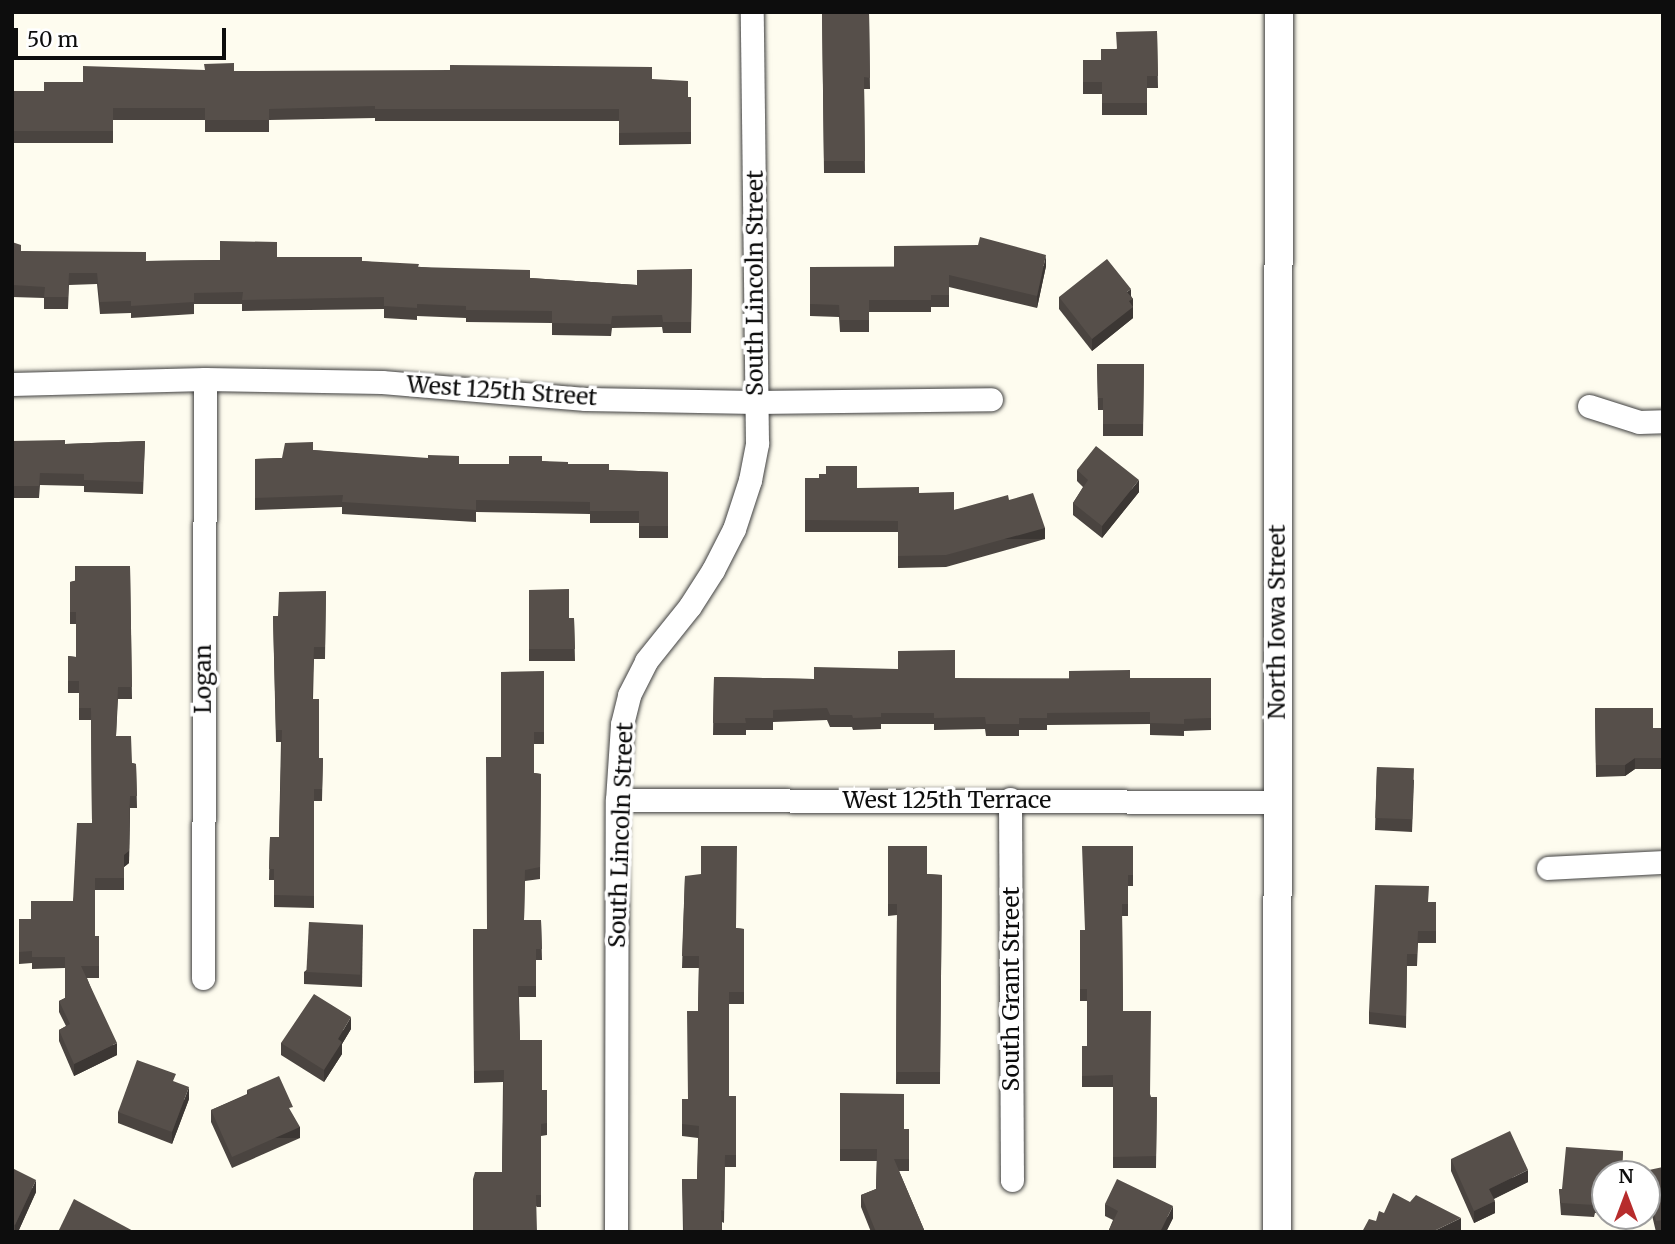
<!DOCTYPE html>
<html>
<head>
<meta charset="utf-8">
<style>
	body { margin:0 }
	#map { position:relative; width:1675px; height:1244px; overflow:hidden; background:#fefcef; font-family:Merriweather,serif }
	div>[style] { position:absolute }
	.roads { filter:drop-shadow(0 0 2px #404040) drop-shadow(0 0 2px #404040) }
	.minor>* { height:23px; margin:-11.5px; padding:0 11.5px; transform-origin:11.5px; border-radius:11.5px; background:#fff }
	.tertiary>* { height:28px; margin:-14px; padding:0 14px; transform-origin:14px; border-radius:14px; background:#fff }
	.wall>* { inset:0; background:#4a4440 }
	.shaded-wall>* { inset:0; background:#3c3734; transform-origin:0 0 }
	.building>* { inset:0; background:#564f4a; transform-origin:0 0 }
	span { translate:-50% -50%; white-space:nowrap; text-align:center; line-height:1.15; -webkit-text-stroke:7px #fff; paint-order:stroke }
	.street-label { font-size:23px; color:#0d0d0d }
	.frame { position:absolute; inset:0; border:14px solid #0d0d0d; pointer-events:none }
	.north { position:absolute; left:1591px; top:1160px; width:70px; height:70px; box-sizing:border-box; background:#fff; border:2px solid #9e9e9e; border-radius:50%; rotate:0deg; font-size:19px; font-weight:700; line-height:28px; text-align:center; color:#0d0d0d }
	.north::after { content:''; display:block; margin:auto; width:24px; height:32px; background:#b72c2c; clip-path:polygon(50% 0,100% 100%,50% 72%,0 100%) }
	.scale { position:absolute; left:14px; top:28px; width:212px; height:32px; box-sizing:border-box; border:4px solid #0d0d0d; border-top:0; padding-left:9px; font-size:21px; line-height:24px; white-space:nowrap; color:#0d0d0d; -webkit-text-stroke:5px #fff; paint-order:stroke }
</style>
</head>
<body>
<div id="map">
	<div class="roads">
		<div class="minor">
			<div style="left:12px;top:384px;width:193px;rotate:-1.5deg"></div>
			<div style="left:205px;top:379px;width:177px;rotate:1deg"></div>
			<div style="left:382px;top:382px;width:204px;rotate:4.8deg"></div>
			<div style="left:585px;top:399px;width:171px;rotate:1deg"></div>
			<div style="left:756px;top:402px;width:235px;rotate:-0.7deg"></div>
			<div style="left:1589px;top:406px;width:52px;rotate:17.7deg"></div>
			<div style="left:1639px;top:422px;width:24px;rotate:-2deg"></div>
			<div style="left:1010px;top:799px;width:381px;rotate:89.7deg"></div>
			<div style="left:617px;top:800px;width:660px;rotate:0.17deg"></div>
			<div style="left:1548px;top:868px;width:115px;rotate:-3deg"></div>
			<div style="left:203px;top:978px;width:599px;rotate:-89.81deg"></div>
			<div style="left:616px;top:1232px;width:432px;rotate:-89.9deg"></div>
			<div style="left:617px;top:800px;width:76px;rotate:-86.2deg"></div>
			<div style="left:622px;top:724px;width:30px;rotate:-76deg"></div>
			<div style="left:629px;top:695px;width:38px;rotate:-63deg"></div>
			<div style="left:646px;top:661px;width:70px;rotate:-51.3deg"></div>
			<div style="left:690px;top:606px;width:43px;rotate:-57.4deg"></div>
			<div style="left:713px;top:570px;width:46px;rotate:-62.9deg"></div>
			<div style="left:734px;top:529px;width:52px;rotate:-71.9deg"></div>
			<div style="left:750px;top:480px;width:38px;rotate:-79deg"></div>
			<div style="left:757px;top:443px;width:431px;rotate:-90.7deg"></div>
		</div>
		<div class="tertiary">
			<div style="left:1277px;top:1232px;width:1220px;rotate:-89.91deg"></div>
		</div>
	</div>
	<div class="wall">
		<div style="clip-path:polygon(822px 12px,869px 12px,870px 89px,864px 89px,865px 173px,824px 173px)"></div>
		<div style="clip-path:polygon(1157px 31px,1158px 88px,1147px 88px,1147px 115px,1102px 115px,1102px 94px,1083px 94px,1083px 60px,1101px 60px,1116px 49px)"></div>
		<div style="clip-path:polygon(234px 71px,652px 79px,688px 97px,691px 97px,691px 144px,619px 145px,619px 121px,375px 121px,375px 118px,269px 120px,269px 132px,205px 132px,205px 120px,113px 120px,113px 143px,12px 143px,12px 91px,44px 91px,83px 82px)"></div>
		<div style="clip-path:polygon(12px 242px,21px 251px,146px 261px,220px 260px,277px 257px,362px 261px,530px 278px,637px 285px,692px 269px,691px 333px,663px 333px,662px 327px,612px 328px,611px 336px,552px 335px,552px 323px,466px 322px,466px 318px,417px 316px,417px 320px,384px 318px,384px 309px,242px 311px,242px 304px,194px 304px,194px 314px,131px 318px,131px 313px,100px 314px,97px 284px,69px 285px,68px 309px,44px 309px,44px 298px,12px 297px)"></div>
		<div style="clip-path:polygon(1046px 266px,1037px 308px,949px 287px,949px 307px,931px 307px,931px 312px,869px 312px,869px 332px,840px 332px,839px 317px,810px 316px,810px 267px)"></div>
		<div style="clip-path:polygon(1131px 296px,1133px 299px,1133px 318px,1092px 351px,1059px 309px,1059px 297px)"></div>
		<div style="clip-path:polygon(1097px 364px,1144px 364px,1143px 436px,1103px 436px,1103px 410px,1098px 410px)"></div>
		<div style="clip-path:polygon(12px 441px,65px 444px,145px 441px,143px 494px,84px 492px,84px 486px,40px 485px,39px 498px,12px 498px)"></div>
		<div style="clip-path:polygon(313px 450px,459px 464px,509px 464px,542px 461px,609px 470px,668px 472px,668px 538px,639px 538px,639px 523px,590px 523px,590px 514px,476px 512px,476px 522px,342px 514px,342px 507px,255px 510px,255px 459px,282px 458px)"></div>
		<div style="clip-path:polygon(1077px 470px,1139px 492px,1102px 538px,1073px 515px,1073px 503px,1083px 487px,1077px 481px)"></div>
		<div style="clip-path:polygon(826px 474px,857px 488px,919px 493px,954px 510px,1009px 500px,1045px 539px,946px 567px,898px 568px,898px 532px,805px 532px,805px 478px,819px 478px)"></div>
		<div style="clip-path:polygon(130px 566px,132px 699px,118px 699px,116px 736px,132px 763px,136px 764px,137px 808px,130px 808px,129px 863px,124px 867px,124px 890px,95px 890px,95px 936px,99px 936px,99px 978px,87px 978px,117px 1055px,74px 1076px,59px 1041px,59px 1030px,66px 1026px,59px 1012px,59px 1001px,65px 998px,65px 968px,32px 969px,32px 963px,19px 964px,19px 919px,31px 919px,73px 901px,92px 823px,91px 720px,79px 720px,79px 693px,68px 693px,68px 656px,76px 657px,76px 624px,70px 624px,70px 582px)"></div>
		<div style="clip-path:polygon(529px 590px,569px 618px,574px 618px,575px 661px,529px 661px)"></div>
		<div style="clip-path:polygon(326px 591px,325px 659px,314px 659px,313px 699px,319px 758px,323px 758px,322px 801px,314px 801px,314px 908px,274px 907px,274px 880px,269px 880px,270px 837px,279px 837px,281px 742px,276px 742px,273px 616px,278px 616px)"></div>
		<div style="clip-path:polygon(544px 671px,544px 744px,534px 744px,534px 773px,541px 774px,540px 879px,525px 881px,524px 920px,541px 920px,542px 960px,536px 960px,536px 997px,519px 997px,520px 1040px,542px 1090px,547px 1090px,547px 1135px,541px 1136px,541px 1207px,537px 1207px,502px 1172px,503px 1082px,474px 1083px,473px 929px,487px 929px,501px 757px)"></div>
		<div style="clip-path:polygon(714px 677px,814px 679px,1211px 678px,1211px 730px,1184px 731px,1184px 736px,1150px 735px,1150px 724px,1047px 725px,1047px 730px,1019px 730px,1019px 736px,986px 736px,985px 729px,934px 730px,934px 724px,881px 724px,881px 729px,853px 730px,852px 727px,830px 727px,827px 720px,773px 722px,773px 730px,746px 730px,746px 735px,713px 735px)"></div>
		<div style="clip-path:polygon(1595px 708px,1653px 728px,1663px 728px,1663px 769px,1635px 769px,1625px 776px,1596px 777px)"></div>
		<div style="clip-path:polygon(1377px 767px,1414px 780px,1412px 832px,1375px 830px)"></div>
		<div style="clip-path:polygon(888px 846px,927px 874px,942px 875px,940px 1084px,896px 1084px,897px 915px,888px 916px)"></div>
		<div style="clip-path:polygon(1133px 846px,1133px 886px,1128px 886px,1128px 916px,1122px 916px,1123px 1011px,1151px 1097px,1157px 1097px,1156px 1168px,1113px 1168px,1113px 1087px,1082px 1087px,1082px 1046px,1087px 1046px,1087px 1001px,1080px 1001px,1080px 930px,1085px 930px)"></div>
		<div style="clip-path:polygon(685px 876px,736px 928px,744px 929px,744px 1004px,729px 1004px,729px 1096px,736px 1096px,736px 1167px,725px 1167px,724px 1223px,722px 1222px,722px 1232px,683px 1232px,682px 1179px,697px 1179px,698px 1138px,682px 1136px,682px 1099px,688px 1099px,698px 1011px,699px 968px,682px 968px)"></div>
		<div style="clip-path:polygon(1429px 902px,1436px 902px,1436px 943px,1418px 943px,1417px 966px,1407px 966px,1406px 1028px,1369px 1024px,1369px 1012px)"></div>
		<div style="clip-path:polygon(363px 925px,362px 987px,304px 984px,304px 972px)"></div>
		<div style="clip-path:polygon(351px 1029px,342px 1044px,342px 1054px,324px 1082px,281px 1055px,281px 1043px)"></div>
		<div style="clip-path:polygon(247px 1090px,293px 1116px,300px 1138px,232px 1168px,211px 1122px,211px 1110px,247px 1094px)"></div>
		<div style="clip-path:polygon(840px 1093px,904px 1129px,909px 1129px,909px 1171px,899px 1171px,925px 1232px,871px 1232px,861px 1207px,861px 1195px,876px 1189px,877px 1161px,840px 1161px)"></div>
		<div style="clip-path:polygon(189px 1099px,172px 1144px,118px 1123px,118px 1112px)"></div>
		<div style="clip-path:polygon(1623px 1151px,1622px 1174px,1605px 1174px,1605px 1213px,1595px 1213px,1594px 1217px,1561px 1215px,1559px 1189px,1562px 1189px)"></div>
		<div style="clip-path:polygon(1451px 1159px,1528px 1182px,1494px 1199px,1495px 1213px,1474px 1223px,1451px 1171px)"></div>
		<div style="clip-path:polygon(1663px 1167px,1663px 1232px,1656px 1232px,1651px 1211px,1647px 1211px,1647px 1174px)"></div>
		<div style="clip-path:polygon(12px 1168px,36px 1192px,18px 1232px,12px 1232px)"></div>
		<div style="clip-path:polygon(1105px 1204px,1173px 1218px,1166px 1232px,1108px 1232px,1113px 1220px,1105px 1216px)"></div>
	</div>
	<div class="shaded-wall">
		<div style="clip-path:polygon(1046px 255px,1046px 266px,1037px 308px,1037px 296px)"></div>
		<div style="clip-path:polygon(1131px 289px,1131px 300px,1133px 299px,1133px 318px,1092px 351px,1092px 339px,1127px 292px)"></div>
		<div style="clip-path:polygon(1139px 480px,1139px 492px,1102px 538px,1102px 526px)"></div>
		<div style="left:1045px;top:528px;width:11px;height:103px;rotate:90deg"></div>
		<div style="clip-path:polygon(1635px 758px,1635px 769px,1625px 776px,1625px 765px)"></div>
		<div style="clip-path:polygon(130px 796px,129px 863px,124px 867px,124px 855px)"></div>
		<div style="clip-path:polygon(351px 1017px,351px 1029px,342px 1044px,342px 1054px,324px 1082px,324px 1070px,338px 1039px)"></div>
		<div style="clip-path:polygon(117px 1043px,117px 1055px,74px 1076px,74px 1064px)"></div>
		<div style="clip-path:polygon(189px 1087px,189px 1099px,172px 1144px,172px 1132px)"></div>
		<div style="left:300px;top:1127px;width:11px;height:74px;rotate:90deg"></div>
		<div style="clip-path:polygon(1528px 1170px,1528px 1182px,1489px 1201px,1489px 1189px)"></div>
		<div style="clip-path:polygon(36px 1180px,36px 1192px,18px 1232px,15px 1232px,15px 1225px)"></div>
		<div style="clip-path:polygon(1495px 1201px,1495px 1213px,1474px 1223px,1474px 1211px)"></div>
		<div style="clip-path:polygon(1173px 1206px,1173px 1218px,1166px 1232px,1160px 1232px)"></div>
		<div style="clip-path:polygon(1461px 1218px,1461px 1230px,1456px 1232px,1432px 1232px)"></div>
	</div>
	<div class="building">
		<div style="clip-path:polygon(822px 12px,869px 12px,870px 78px,864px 77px,865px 161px,824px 161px)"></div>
		<div style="clip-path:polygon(1157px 31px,1158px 76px,1147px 76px,1147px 103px,1102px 103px,1102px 82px,1083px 82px,1083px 60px,1101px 60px,1101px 49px,1117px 49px,1116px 32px)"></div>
		<div style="clip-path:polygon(234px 63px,234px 71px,450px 70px,450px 65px,652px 67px,652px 79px,688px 81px,688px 97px,691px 97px,691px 132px,619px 133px,619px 109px,375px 109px,375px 106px,269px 109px,269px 120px,205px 120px,205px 108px,113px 108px,113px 131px,12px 131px,12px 91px,44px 91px,44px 82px,83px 82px,83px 66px,205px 70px,204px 64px)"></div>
		<div style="clip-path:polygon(980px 237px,1046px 255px,1037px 296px,949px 275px,949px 295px,931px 295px,931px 300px,869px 300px,869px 320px,840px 320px,839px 305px,810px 304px,810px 267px,894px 267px,894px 246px,978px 245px)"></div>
		<div style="clip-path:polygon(220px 241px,277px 242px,277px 257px,362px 257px,362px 261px,419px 264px,418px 267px,530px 270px,530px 278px,637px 285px,637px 270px,692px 269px,691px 322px,663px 322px,662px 315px,612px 316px,611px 324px,552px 323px,552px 311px,466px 310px,466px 306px,417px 304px,417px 308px,384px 306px,384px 297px,242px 300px,243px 292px,194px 293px,194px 302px,131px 306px,131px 301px,100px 302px,97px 273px,69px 273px,68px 297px,44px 297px,45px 287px,12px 285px,12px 242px,21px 245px,21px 251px,146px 252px,146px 261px,220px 260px)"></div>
		<div style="clip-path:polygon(1107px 259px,1131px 289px,1127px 292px,1133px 299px,1129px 301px,1133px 307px,1092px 339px,1059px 297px)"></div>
		<div style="clip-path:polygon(1097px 364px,1144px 364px,1143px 424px,1103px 424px,1103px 398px,1098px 398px)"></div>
		<div style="clip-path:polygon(65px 440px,65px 444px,145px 441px,143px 482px,84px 480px,84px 474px,40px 473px,39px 486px,12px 486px,12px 441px)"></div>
		<div style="clip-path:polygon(313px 442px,313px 450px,428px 458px,428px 455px,459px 456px,459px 464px,509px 464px,509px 456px,542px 456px,542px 461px,568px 462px,568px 464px,609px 464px,609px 470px,668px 472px,668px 526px,639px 526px,639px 511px,590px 511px,590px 502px,476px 500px,476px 510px,342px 502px,343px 495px,255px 498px,255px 459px,282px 458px,285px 443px)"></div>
		<div style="clip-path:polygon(1096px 446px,1139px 480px,1102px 526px,1073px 503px,1088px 480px,1077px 470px)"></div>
		<div style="clip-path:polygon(826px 466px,857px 466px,857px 488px,919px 487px,919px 493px,954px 492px,954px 510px,1008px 495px,1009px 500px,1033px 493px,1045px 528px,946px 555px,898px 556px,898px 521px,805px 520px,805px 478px,819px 478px,819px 474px,826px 474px)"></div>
		<div style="clip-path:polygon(75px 566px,130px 566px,132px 687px,118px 687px,116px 736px,131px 736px,132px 763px,136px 764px,137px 796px,130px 796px,129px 851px,124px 855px,124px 878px,95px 878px,95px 936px,99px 936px,99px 966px,81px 966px,117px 1043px,74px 1064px,59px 1030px,70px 1024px,59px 1001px,65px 998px,65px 957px,32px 957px,32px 951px,19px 952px,19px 919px,31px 919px,31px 901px,73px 901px,77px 823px,92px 823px,91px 708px,79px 708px,79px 681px,68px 681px,68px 656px,76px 657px,76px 612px,70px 612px,70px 582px,75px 581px)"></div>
		<div style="clip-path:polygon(569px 589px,569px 618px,574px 618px,575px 649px,529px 649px,529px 590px)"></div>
		<div style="clip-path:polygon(326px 591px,325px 647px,314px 647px,312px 699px,319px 699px,319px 758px,323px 758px,322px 789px,314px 789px,314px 896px,274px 895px,274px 869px,269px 869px,270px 837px,279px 837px,282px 730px,276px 730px,273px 616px,278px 616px,279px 592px)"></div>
		<div style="clip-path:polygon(955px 650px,955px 678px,1069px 679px,1069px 671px,1130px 670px,1130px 678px,1211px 678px,1211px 718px,1184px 719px,1184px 724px,1150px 723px,1150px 712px,1047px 713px,1047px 718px,1019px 718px,1019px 724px,986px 724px,985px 717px,934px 718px,934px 713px,881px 713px,881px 717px,853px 718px,852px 715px,830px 715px,827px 708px,773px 710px,773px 718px,745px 718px,746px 723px,713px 723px,714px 677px,814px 679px,814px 667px,898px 669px,898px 651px)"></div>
		<div style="clip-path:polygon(544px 671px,544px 732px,534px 732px,534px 773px,541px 774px,540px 867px,525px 870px,524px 920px,541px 920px,542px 949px,536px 949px,536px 986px,518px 986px,520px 1040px,542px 1040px,542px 1090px,547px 1090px,547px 1123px,541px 1124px,541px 1195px,536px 1195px,537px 1232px,473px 1232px,473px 1179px,475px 1172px,502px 1172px,504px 1070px,474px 1071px,473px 929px,487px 929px,486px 757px,501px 757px,501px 672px)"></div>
		<div style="clip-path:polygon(1595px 708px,1653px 708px,1653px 728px,1663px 728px,1663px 758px,1635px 758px,1625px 765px,1596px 765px)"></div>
		<div style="left:1377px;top:767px;width:37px;height:51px;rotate:2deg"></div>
		<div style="clip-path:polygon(701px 846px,737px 846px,736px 928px,744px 929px,744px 992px,729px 992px,729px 1096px,736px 1096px,736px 1155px,725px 1155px,724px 1211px,721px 1210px,722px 1232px,684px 1232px,682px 1179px,697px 1179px,699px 1126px,682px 1124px,682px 1099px,688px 1099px,687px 1011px,698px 1011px,699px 956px,682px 956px,685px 876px,701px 874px)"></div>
		<div style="clip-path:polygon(888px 846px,927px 846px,927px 874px,942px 875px,940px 1072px,896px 1072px,897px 904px,888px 904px)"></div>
		<div style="clip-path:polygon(1082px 846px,1133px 846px,1133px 875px,1128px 875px,1128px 904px,1122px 904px,1123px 1011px,1151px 1011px,1150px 1097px,1157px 1097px,1156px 1156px,1113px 1157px,1113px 1075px,1082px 1076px,1082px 1046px,1087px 1046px,1087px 989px,1080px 989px,1080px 930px,1085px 930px)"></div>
		<div style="clip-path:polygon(1375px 885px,1429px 886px,1428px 902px,1436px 902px,1436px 931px,1418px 931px,1417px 954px,1407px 954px,1406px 1016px,1369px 1012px)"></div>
		<div style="left:309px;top:922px;width:54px;height:50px;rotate:3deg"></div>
		<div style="clip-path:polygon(314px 994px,351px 1017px,338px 1039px,342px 1042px,324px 1070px,281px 1043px)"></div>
		<div style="clip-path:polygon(137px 1060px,176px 1074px,173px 1081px,189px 1087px,172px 1132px,118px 1112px)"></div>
		<div style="clip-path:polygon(279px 1076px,293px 1107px,289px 1108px,300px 1127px,232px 1157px,211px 1110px,249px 1094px,247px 1090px)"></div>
		<div style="clip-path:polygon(840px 1093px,904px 1094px,904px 1129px,909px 1129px,909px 1159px,894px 1159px,925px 1232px,876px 1232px,861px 1195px,876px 1189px,877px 1149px,840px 1149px)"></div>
		<div style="clip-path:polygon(1510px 1131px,1528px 1170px,1489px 1189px,1495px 1201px,1474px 1211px,1451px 1159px)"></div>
		<div style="clip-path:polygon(1566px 1147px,1623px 1151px,1621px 1174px,1605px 1174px,1605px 1201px,1595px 1202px,1594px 1205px,1561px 1203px,1559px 1189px,1562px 1189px)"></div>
		<div style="clip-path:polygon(1663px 1167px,1663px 1220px,1656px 1221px,1651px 1199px,1647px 1199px,1647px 1174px,1630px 1174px)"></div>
		<div style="clip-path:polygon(12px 1168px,36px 1180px,15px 1225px,12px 1224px)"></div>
		<div style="clip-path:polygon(1117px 1179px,1173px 1206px,1160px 1232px,1108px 1232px,1118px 1211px,1105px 1204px)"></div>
		<div style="clip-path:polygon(1393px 1193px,1410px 1202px,1416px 1195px,1461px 1218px,1432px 1232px,1362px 1232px,1369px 1219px,1376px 1221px,1379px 1211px,1384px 1213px)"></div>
		<div style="clip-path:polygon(74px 1199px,135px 1232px,58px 1232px)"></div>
	</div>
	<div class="street-label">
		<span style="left:755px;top:283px;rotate:-90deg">South Lincoln Street</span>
		<span style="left:502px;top:391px;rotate:4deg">West 125th Street</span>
		<span style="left:1277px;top:622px;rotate:-90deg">North Iowa Street</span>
		<span style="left:203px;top:679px;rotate:-90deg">Logan</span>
		<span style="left:947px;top:800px">West 125th Terrace</span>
		<span style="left:621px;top:835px;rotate:-88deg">South Lincoln Street</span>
		<span style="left:1011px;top:989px;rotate:-90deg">South Grant Street</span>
	</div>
	<div class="frame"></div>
	<div class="north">N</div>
	<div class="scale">50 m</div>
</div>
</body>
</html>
